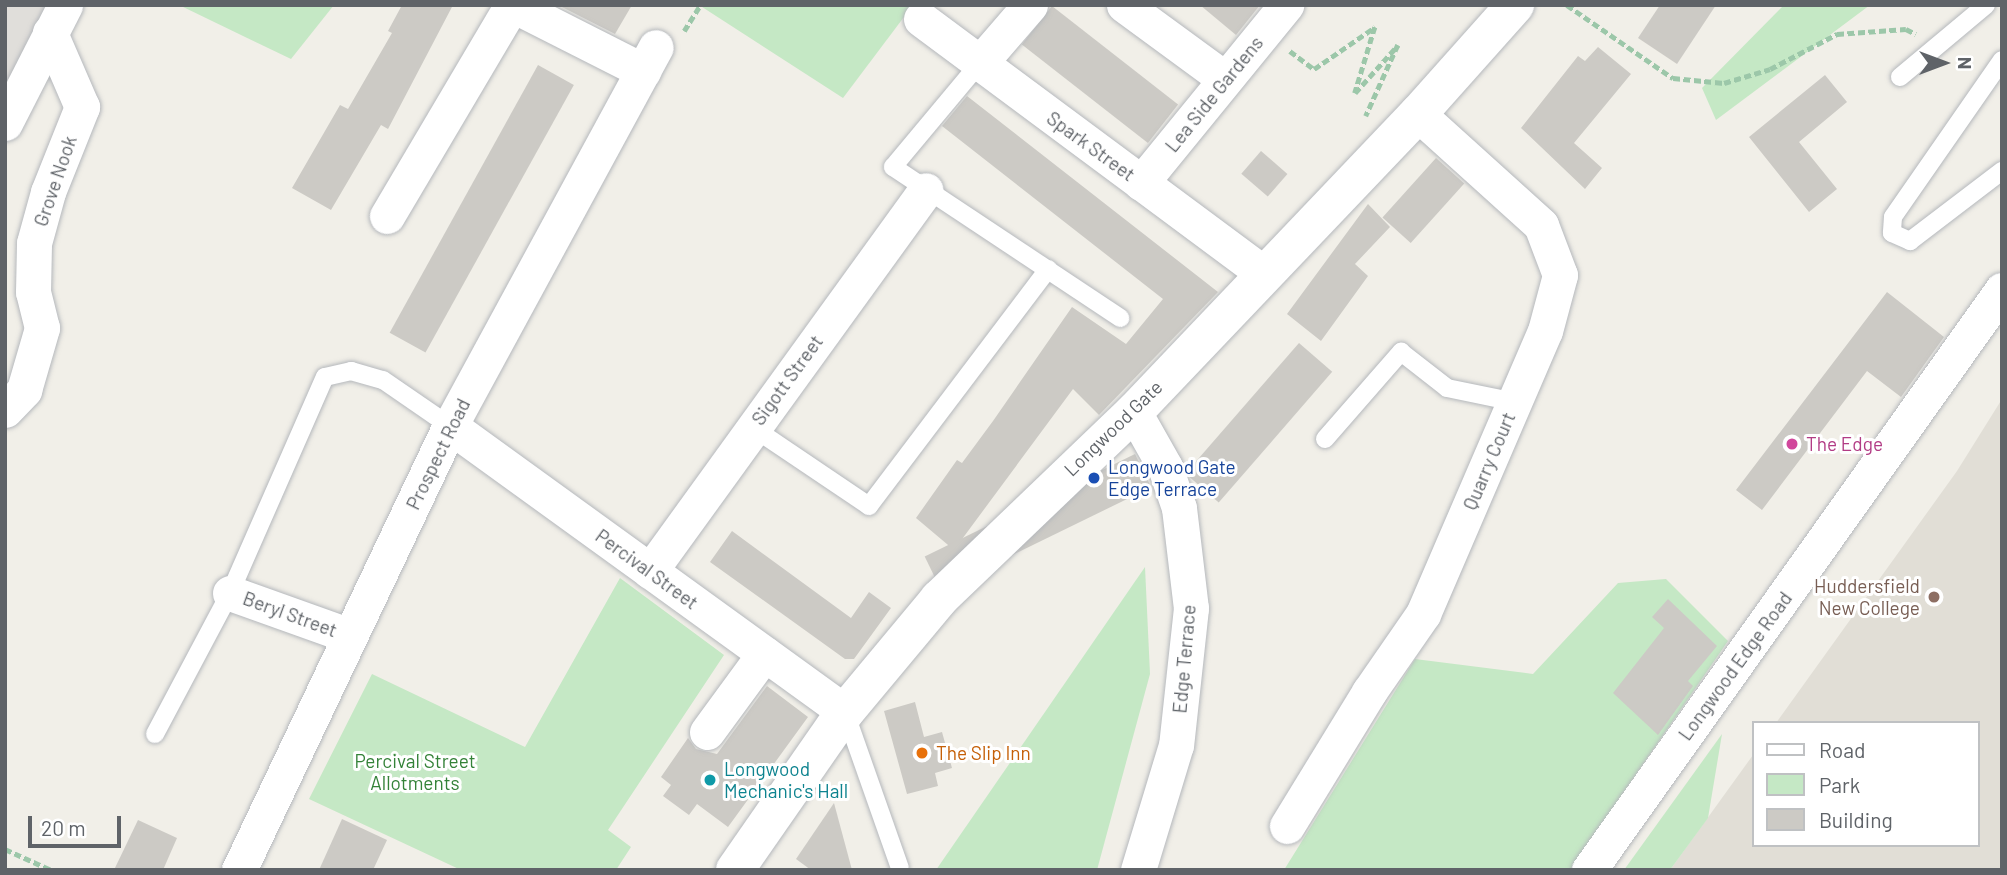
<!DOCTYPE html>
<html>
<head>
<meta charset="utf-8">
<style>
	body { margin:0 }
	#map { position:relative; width:2007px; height:875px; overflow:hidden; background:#f1efe8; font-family:Barlow,sans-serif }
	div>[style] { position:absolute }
	.industrial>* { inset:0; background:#e0deda }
	.education>* { inset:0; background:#e1ded6 }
	.green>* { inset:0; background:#c5e8c5 }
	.building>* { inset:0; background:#cccac5; transform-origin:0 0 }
	.path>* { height:4.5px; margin-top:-2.25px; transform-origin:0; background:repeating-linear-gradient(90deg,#9cc7a9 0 7px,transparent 0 10.5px) }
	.roads { filter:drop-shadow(0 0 2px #b5b8bc) drop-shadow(0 0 2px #b5b8bc) }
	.service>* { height:18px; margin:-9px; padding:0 9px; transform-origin:9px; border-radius:9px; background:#fff }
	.minor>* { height:35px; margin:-17.5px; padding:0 17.5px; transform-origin:17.5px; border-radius:17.5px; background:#fff }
	.tertiary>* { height:38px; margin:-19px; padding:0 19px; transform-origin:19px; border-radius:19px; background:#fff }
	.dots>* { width:19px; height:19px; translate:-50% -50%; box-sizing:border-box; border:4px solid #fff; border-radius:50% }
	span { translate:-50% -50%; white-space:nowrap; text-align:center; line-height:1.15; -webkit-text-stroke:6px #fff; paint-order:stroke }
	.street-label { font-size:19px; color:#5f6368 }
	.hotel-label { font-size:19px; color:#b23c85 }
	.left { translate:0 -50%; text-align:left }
	.transit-label { font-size:19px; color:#164399 }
	.education-label { font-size:19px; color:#785e54 }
	.right { translate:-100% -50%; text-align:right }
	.food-label { font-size:19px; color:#c56008 }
	.park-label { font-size:19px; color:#348238 }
	.culture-label { font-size:19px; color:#0d838f }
	.frame { position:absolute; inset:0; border:7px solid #5f6368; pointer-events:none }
	.legend { position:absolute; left:1752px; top:721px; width:228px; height:126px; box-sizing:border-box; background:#fff; border:2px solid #bfc1c3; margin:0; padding:9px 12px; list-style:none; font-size:21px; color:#5f6368 }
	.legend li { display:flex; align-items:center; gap:14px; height:35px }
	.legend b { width:35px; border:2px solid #bfc1c3 }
	.north { position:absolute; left:1909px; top:28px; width:70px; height:70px; -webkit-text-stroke:5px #fff; paint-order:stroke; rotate:90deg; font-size:19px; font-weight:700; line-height:28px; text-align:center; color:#5f6368 }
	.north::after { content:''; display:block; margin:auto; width:24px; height:32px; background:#5f6368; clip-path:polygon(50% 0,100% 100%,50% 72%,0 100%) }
	.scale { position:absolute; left:28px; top:816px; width:93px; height:32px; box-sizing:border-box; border:4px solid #5f6368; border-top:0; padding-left:9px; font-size:21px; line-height:24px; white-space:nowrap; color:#5f6368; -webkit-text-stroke:5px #fff; paint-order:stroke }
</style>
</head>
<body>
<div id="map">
	<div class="industrial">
		<div style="clip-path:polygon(5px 5px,58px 5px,5px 113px)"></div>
	</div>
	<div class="education">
		<div style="clip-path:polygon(2002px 399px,2002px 870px,1670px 870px,1753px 755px,1753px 845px,1977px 845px,1977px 723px,1776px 723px,1957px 471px)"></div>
	</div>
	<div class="green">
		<div style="clip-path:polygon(179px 5px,334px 5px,291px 59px)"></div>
		<div style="clip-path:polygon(699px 5px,913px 5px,843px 98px)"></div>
		<div style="clip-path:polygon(1784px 5px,1870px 5px,1716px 120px,1702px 88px)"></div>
		<div style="clip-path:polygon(1145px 567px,1150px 674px,1097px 870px,936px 870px)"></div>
		<div style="clip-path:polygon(620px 578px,724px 655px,608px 830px,631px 847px,616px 870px,461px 870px,309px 799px,372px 674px,525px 747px)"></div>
		<div style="clip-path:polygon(1666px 579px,1728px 641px,1570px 870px,1284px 870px,1415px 659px,1533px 674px,1618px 583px)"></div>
		<div style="clip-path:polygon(1722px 734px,1708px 818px,1670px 870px,1624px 870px)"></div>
	</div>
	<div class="building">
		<div style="clip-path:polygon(402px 5px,453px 5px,388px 129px,381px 125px,331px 210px,292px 188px,340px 105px,348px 109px,392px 33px,388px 31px)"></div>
		<div style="clip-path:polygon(558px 5px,632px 5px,615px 34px)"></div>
		<div style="clip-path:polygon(1200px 5px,1260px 5px,1236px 35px)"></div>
		<div style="clip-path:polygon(1660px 5px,1716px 5px,1677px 64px,1638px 38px)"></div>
		<div style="left:1052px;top:6px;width:160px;height:49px;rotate:38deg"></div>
		<div style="clip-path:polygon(1598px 47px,1631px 74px,1574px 143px,1602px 168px,1585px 189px,1521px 128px,1578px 56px,1585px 61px)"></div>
		<div style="left:538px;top:65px;width:41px;height:306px;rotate:29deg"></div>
		<div style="clip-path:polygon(1825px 75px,1847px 102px,1799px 142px,1837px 189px,1809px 212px,1749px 137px)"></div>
		<div style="clip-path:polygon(967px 96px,1218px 292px,1099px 415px,1073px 389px,954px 550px,916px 518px,957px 460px,962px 463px,993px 421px,1072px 307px,1126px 344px,1163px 299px,942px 126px)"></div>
		<div style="left:1261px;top:151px;width:35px;height:30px;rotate:41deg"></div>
		<div style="left:1436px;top:158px;width:38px;height:80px;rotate:42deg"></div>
		<div style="clip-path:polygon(1368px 204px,1390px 227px,1355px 264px,1368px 276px,1321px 341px,1287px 314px)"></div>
		<div style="clip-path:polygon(1887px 292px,1944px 337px,1901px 397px,1867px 371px,1762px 510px,1736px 490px)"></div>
		<div style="left:1299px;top:343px;width:44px;height:173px;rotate:41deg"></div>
		<div style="left:1135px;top:454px;width:37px;height:234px;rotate:64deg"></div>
		<div style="clip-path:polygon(732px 531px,851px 618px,869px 592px,891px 608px,854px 659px,845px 659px,710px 562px)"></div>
		<div style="clip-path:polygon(1668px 599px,1717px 646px,1688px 681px,1693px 686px,1658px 735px,1613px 693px,1664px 628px,1652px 617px)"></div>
		<div style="clip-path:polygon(767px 686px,808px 717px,728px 827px,697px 804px,689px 815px,663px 796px,671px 785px,661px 777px,688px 738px,696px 749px,717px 754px)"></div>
		<div style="clip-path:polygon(915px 702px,924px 737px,942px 732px,952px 768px,935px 773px,938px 786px,907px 794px,884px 711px)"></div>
		<div style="clip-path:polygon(834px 803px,852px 870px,811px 870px,796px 859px)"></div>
		<div style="clip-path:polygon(342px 819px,387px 840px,373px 870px,319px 870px)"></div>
		<div style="clip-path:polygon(138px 820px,177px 838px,163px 870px,114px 870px)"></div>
	</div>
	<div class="path">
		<div style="left:1567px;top:5px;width:129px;rotate:34.6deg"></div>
		<div style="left:1673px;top:78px;width:51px;rotate:5.6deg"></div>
		<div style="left:1724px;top:83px;width:48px;rotate:-16.9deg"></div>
		<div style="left:1770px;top:69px;width:76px;rotate:-27.6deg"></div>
		<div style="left:1837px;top:34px;width:69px;rotate:-4.1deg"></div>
		<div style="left:1906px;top:29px;width:11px;rotate:27deg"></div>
		<div style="left:684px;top:31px;width:31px;rotate:-58deg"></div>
		<div style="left:1290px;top:51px;width:30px;rotate:37deg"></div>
		<div style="left:1314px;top:69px;width:74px;rotate:-34.5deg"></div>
		<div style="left:1375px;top:27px;width:69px;rotate:106.9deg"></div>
		<div style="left:1355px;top:93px;width:64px;rotate:-48.1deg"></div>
		<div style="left:1398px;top:45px;width:78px;rotate:114.3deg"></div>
		<div style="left:5px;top:849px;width:51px;rotate:24.5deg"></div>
	</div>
	<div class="roads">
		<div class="service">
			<div style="left:2002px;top:60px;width:191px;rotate:124.8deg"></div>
			<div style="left:1893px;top:217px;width:16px;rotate:94deg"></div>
			<div style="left:1892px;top:233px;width:20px;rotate:24deg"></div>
			<div style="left:1910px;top:241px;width:116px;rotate:-37.3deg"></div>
			<div style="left:979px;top:64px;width:134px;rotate:129.9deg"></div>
			<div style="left:893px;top:167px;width:273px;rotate:33.6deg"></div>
			<div style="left:1900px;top:77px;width:112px;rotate:-39.9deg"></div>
			<div style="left:752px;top:427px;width:141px;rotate:34deg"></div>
			<div style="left:869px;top:506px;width:297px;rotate:-52.9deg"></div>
			<div style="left:1325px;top:439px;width:116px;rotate:-48.9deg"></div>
			<div style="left:1401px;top:352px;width:58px;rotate:38deg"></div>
			<div style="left:1447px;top:388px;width:69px;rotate:11.6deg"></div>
			<div style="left:845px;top:712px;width:165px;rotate:70.6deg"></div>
			<div style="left:155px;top:734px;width:160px;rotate:-62deg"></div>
			<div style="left:230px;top:593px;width:236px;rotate:-66.3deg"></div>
			<div style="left:325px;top:377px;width:27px;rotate:-13deg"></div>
			<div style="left:351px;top:371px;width:33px;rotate:16deg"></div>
			<div style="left:383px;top:380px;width:81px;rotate:34.5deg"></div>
		</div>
		<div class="minor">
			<div style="left:513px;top:5px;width:146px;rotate:26.9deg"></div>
			<div style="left:1124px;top:5px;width:125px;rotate:36.2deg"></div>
			<div style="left:921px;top:19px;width:425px;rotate:36.6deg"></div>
			<div style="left:979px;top:64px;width:78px;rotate:-49.2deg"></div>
			<div style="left:5px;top:123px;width:132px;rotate:-63deg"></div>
			<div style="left:1141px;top:183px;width:230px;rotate:-50.8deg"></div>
			<div style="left:387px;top:216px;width:245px;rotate:-59.4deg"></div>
			<div style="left:5px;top:410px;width:28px;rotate:-46deg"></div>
			<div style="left:24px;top:390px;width:65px;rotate:-73.8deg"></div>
			<div style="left:42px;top:328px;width:37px;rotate:-104deg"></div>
			<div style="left:33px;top:292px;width:49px;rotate:-88.8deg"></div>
			<div style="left:34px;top:243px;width:53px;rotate:-74.6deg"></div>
			<div style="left:48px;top:192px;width:92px;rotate:-68.2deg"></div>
			<div style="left:82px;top:107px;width:81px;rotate:-113.4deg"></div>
			<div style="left:1134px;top:412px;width:63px;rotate:60.6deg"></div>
			<div style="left:1165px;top:467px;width:43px;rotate:71.1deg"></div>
			<div style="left:1179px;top:508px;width:101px;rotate:83.2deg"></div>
			<div style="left:1191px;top:608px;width:138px;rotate:96.2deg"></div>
			<div style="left:1176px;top:745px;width:131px;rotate:106.9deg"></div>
			<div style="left:450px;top:426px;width:488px;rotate:35.9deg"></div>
			<div style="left:650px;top:571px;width:470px;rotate:-54.1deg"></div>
			<div style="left:230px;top:593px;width:127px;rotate:19.7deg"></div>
			<div style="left:707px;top:732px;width:97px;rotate:-53.8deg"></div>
			<div style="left:1287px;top:826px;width:157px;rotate:-58.5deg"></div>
			<div style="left:1369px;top:692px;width:95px;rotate:-55.3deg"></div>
			<div style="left:1423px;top:614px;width:308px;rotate:-66.7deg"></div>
			<div style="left:1545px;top:331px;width:58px;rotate:-75deg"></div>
			<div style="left:1560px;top:275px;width:53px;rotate:-110.8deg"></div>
			<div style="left:1541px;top:225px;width:166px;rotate:-137.9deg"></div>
			<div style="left:239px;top:870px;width:492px;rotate:-64.6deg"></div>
			<div style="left:450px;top:426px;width:431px;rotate:-61.5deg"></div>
			<div style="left:1589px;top:870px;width:712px;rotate:-54.55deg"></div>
		</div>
		<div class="tertiary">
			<div style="left:735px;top:870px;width:193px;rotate:-55.2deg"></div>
			<div style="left:845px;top:712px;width:147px;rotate:-50.2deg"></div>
			<div style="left:939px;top:599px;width:270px;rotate:-43.8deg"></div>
			<div style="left:1134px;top:412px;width:412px;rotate:-46.4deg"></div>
			<div style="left:1418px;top:114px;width:146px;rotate:-48.3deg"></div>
		</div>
	</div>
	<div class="dots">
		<div style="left:1792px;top:444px;background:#d1479c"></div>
		<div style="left:1094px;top:478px;background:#1a4fb4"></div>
		<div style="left:1934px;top:597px;background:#8d6e63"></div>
		<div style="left:922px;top:753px;background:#e8710a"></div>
		<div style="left:710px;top:780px;background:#0f9aa8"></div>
	</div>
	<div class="street-label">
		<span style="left:1214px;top:94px;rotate:-51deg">Lea Side Gardens</span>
		<span style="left:1091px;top:146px;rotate:36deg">Spark Street</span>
		<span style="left:55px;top:181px;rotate:-71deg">Grove Nook</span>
		<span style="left:787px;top:380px;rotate:-54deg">Sigott Street</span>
		<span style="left:1113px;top:428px;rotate:-44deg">Longwood Gate</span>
		<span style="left:438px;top:454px;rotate:-64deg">Prospect Road</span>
		<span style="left:1489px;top:461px;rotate:-67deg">Quarry Court</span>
		<span style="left:647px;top:569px;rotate:36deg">Percival Street</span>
		<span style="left:290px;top:614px;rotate:20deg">Beryl Street</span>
		<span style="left:1184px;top:659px;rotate:-85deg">Edge Terrace</span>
		<span style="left:1735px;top:666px;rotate:-54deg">Longwood Edge Road</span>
	</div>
	<div class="hotel-label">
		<span class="left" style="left:1806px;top:444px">The Edge</span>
	</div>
	<div class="transit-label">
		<span class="left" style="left:1108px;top:478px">Longwood Gate<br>Edge Terrace</span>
	</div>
	<div class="education-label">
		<span class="right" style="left:1920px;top:597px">Huddersfield<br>New College</span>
	</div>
	<div class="food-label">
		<span class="left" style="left:936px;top:753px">The Slip Inn</span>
	</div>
	<div class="park-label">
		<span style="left:415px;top:772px">Percival Street<br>Allotments</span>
	</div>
	<div class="culture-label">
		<span class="left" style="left:724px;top:780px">Longwood<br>Mechanic's Hall</span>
	</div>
	<div class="frame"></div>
	<ul class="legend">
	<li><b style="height:9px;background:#fff"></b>Road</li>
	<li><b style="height:19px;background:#c5e8c5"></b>Park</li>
	<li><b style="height:19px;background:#cccac5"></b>Building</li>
	</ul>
	<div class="north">N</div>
	<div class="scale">20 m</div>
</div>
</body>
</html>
